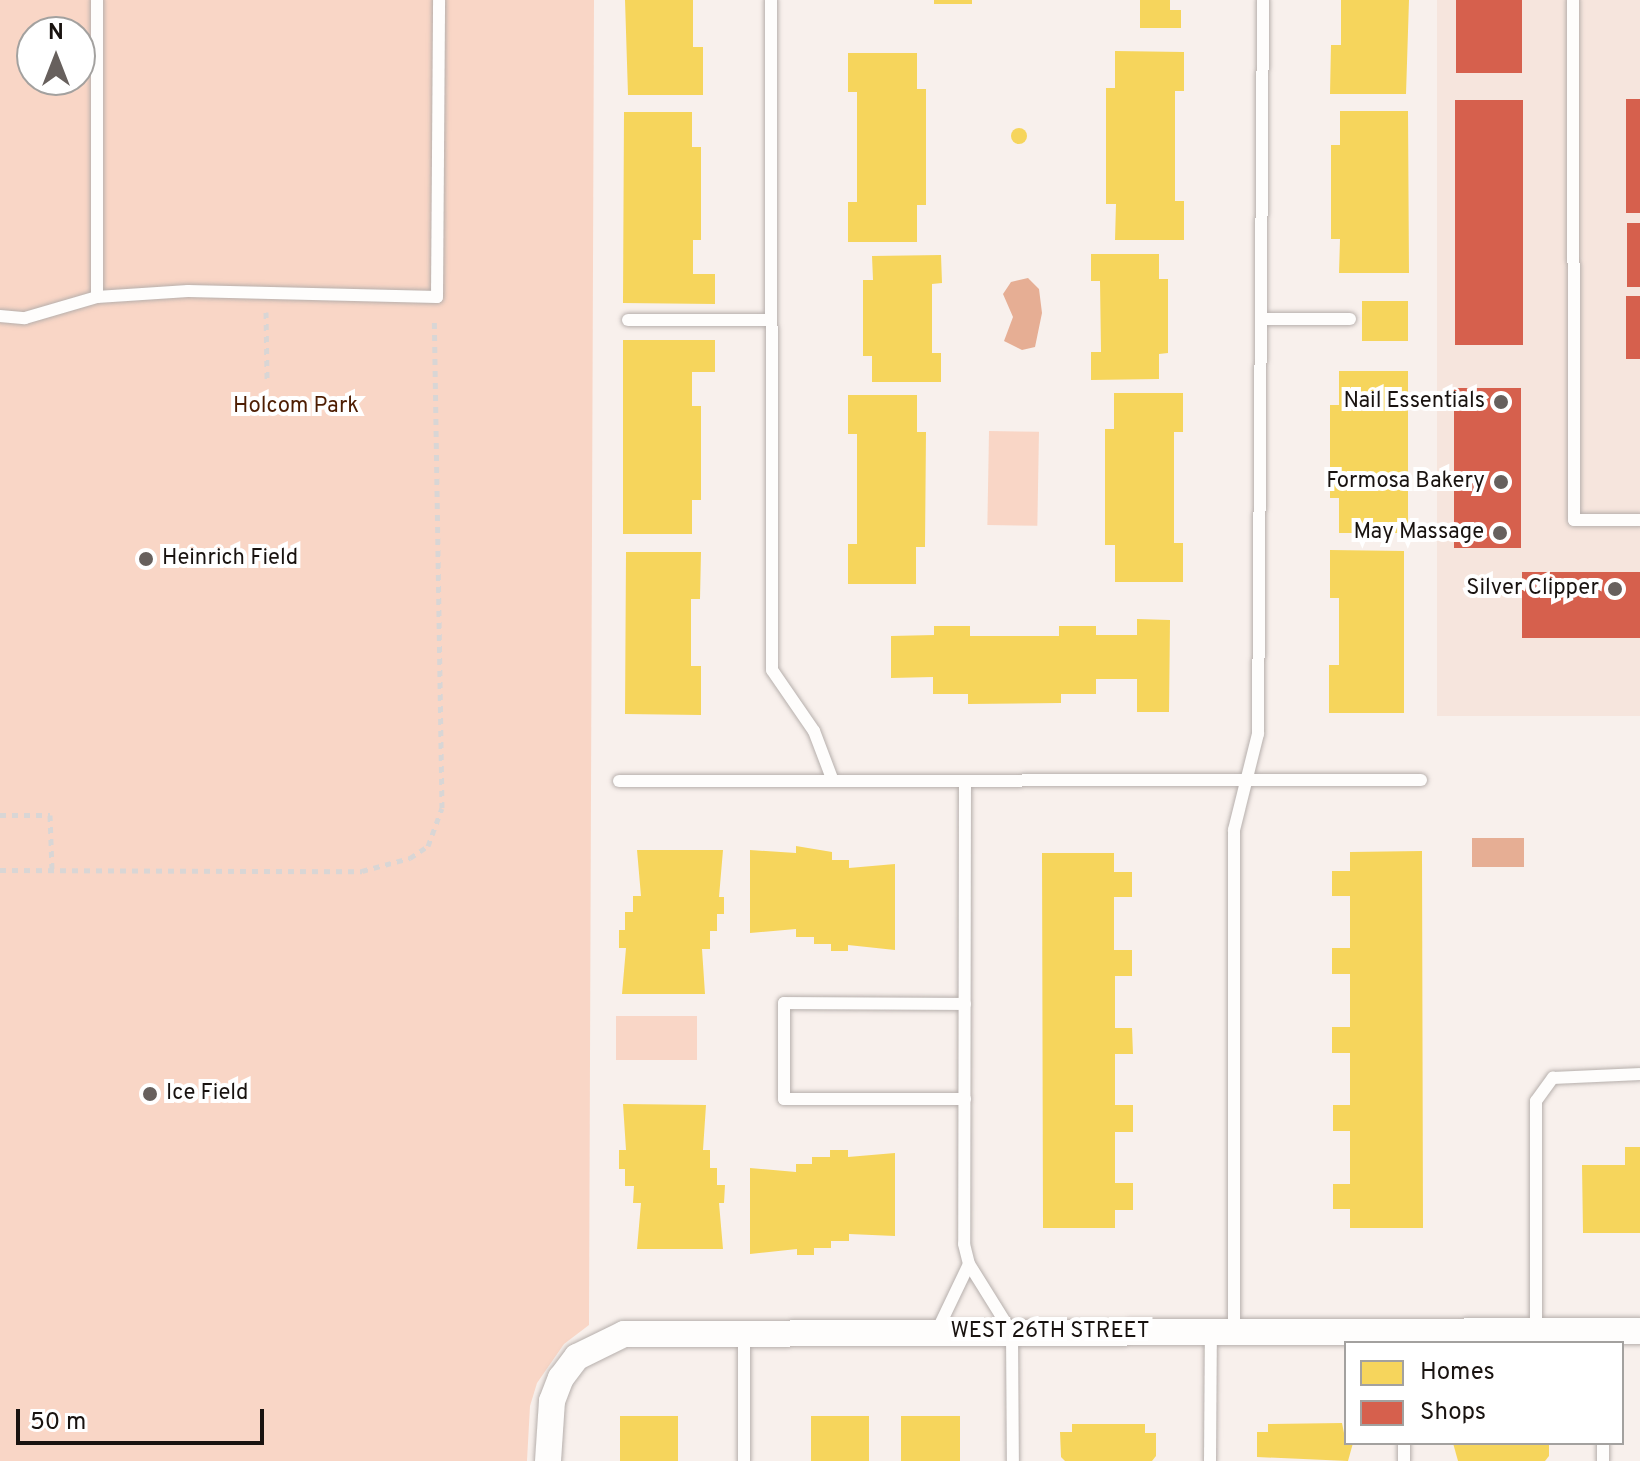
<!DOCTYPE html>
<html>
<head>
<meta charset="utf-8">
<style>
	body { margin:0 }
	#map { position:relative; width:1640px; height:1461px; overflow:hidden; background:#f8f0ec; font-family:Overpass,sans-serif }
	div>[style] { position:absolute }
	.built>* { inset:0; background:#f6e5dd; transform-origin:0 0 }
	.green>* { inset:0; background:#f9d6c6; transform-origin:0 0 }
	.water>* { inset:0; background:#e6ae94; transform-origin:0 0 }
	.homes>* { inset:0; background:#f6d55c; transform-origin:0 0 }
	.round { border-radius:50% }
	.shops>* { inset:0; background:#d6604d; transform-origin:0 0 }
	.path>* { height:5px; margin-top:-2.5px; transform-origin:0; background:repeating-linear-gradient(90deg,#d9d6d5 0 6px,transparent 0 12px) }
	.roads { filter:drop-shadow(0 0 2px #b6afac) drop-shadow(0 0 2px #b6afac) }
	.service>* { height:12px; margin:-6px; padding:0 6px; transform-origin:6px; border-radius:6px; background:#fefdfc }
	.minor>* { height:26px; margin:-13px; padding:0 13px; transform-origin:13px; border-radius:13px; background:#fefdfc }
	.dots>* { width:22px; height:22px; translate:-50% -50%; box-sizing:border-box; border:4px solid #fff; border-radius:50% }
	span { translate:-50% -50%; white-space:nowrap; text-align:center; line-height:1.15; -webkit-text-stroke:8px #fff; paint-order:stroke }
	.poi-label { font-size:22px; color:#191310 }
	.right { translate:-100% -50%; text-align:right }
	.left { translate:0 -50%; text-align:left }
	.park-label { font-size:22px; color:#4e1e03 }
	.street-label { font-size:22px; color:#191310 }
	.legend { position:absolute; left:1344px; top:1341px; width:280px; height:104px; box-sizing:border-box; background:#fff; border:2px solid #a3a19f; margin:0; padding:10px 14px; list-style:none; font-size:24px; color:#191310 }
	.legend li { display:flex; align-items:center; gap:16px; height:40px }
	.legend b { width:40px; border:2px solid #a3a19f }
	.north { position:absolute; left:16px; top:16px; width:80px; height:80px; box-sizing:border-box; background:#fff; border:2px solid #a3a19f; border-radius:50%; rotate:0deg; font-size:22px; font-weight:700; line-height:32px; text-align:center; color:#191310 }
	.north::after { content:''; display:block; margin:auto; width:28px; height:36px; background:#67605d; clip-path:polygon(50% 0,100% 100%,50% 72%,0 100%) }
	.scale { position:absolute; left:16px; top:1409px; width:248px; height:36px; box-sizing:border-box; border:4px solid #191310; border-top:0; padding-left:10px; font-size:24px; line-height:28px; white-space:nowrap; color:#191310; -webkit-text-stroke:6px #fff; paint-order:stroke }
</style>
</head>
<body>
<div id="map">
	<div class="built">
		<div style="left:1437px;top:0;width:203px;height:716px"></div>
	</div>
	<div class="green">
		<div style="clip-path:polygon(evenodd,0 0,594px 0,589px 1325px,564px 1344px,537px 1383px,530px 1406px,527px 1461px,0 1461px,0 0,32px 32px,80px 32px,80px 80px,32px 80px,32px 32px)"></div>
		<div style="left:989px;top:431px;width:50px;height:94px;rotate:1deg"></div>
		<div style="left:616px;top:1016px;width:81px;height:44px"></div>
	</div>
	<div class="water">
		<div style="clip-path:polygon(1028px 278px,1039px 289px,1042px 313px,1035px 347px,1022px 350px,1004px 341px,1013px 317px,1003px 294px,1011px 282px)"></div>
		<div style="left:1472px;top:838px;width:52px;height:29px"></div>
	</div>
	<div class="homes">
		<div style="clip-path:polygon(625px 0,693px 0,693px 47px,703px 47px,703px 95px,628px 95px)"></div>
		<div style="left:934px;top:0;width:38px;height:4px"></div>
		<div style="clip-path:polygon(1140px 0,1170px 0,1170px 10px,1181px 10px,1181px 28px,1140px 28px)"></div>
		<div style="clip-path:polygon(1341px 0,1409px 0,1406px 94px,1330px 94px,1331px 45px,1341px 45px)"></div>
		<div style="clip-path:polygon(1115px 51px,1184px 52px,1184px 91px,1175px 91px,1175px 201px,1184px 201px,1184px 240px,1115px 240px,1116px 204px,1106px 204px,1106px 88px,1115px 88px)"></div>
		<div style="clip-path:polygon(848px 53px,917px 53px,917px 89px,926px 89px,926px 205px,917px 205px,917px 242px,848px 242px,848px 202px,857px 202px,857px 92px,848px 92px)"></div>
		<div style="clip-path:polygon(1340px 111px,1408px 111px,1409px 273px,1339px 273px,1340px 239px,1331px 239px,1331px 145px,1340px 145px)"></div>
		<div style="clip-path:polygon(624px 112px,692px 112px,692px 147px,701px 147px,701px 240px,693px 240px,693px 274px,715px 274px,715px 304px,623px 303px)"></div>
		<div class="round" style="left:1011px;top:128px;width:16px;height:16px"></div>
		<div style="clip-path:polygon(1091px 254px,1159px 254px,1159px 279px,1168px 279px,1168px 353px,1159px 354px,1159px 379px,1091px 380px,1091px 352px,1101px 352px,1100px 281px,1091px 281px)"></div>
		<div style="clip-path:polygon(941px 255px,942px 283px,932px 284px,932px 353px,941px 353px,941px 382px,872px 382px,872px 356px,863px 356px,863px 280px,873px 280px,872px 256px)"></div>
		<div style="left:1362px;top:301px;width:46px;height:40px"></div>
		<div style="clip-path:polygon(623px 340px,715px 340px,715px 372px,692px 372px,692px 406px,701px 406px,701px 500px,692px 500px,692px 534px,623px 534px)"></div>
		<div style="clip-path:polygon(1339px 371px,1408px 371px,1408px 533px,1339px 533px,1339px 498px,1330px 498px,1330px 405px,1339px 405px)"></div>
		<div style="clip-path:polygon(1114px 393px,1183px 393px,1183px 432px,1174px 432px,1174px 543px,1183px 543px,1183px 582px,1115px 582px,1115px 545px,1105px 545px,1105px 429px,1114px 429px)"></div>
		<div style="clip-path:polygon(848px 395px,917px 395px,917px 432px,926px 432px,925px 547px,916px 547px,916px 584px,848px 584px,848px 544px,857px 544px,857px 434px,848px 434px)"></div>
		<div style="clip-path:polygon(1330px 550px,1404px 551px,1404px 713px,1329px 713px,1329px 665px,1339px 665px,1339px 598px,1330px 598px)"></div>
		<div style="clip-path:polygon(626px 552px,701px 552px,700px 599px,691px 599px,691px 666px,701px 666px,701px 715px,625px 714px)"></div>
		<div style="clip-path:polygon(1137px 619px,1170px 620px,1169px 712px,1137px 712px,1137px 679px,1096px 679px,1096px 694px,1061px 694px,1061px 703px,968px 704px,968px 694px,933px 694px,933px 677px,891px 678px,891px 636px,934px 635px,934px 626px,970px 626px,970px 636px,1059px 636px,1059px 626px,1096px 626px,1096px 635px,1137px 635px)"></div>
		<div style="clip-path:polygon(796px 846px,832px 852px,832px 860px,849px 860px,849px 868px,895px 864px,895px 950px,848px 945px,848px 951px,831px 951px,831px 944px,814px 944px,814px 937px,796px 937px,796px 929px,750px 933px,750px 850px,796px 853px)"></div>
		<div style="clip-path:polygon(637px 850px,723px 850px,719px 897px,724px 897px,724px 914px,717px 914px,717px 931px,710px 931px,710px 949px,702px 949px,705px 994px,622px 994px,626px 948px,619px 948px,619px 930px,625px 930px,625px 912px,633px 912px,633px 896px,641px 896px)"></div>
		<div style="clip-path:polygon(1422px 851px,1423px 1228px,1350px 1228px,1350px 1209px,1333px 1209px,1333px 1184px,1350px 1184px,1350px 1131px,1333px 1131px,1333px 1105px,1350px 1105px,1350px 1053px,1332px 1053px,1332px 1027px,1350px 1027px,1350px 974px,1332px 974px,1332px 948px,1350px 948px,1350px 896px,1332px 896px,1332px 871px,1350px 871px,1350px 852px)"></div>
		<div style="clip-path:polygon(1042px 853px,1114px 853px,1114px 872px,1132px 872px,1132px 897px,1114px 897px,1114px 950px,1132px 950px,1132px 976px,1115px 976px,1115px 1028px,1132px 1028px,1133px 1054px,1115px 1054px,1115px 1105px,1133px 1105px,1133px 1132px,1115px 1132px,1115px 1183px,1133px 1183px,1133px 1210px,1115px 1210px,1115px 1228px,1043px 1228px)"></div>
		<div style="clip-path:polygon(623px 1104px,706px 1105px,703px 1150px,710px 1150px,710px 1168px,717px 1168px,717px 1185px,725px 1185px,724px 1203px,719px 1203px,723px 1249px,637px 1249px,641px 1203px,633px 1203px,634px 1186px,625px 1186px,625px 1169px,619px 1169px,619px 1150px,626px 1150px)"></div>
		<div style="clip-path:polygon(1625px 1147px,1640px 1147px,1640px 1233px,1583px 1233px,1582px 1165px,1625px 1165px)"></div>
		<div style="clip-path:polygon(830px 1150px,848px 1150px,848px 1157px,895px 1153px,895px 1236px,849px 1234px,849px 1241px,831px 1241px,831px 1248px,814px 1248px,814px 1255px,797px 1255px,797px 1249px,750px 1254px,750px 1168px,796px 1172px,796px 1164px,812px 1164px,812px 1157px,830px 1157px)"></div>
		<div style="left:620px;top:1416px;width:58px;height:45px"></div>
		<div style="left:811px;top:1416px;width:58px;height:45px"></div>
		<div style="left:901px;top:1416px;width:59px;height:45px"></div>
		<div style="clip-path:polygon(1342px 1423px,1346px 1443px,1353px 1443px,1348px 1461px,1257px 1457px,1257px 1432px,1268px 1432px,1268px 1424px)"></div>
		<div style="clip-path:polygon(1072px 1424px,1145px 1424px,1145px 1433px,1156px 1433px,1156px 1456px,1152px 1461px,1065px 1461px,1061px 1457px,1060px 1432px,1072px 1432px)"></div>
		<div style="clip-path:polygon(1453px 1443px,1549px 1443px,1549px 1456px,1545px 1461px,1458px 1461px)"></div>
	</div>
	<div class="shops">
		<div style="left:1456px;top:0;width:66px;height:73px"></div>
		<div style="left:1640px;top:99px;width:114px;height:14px;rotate:90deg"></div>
		<div style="left:1455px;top:100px;width:68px;height:245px"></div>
		<div style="left:1627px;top:223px;width:13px;height:64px"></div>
		<div style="left:1626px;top:296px;width:14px;height:63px"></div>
		<div style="left:1454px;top:388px;width:67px;height:160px"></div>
		<div style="left:1522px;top:572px;width:118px;height:66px"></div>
	</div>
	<div class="path">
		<div style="left:266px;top:312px;width:67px;rotate:89.1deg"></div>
		<div style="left:0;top:815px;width:50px"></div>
		<div style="left:50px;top:815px;width:54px;rotate:87.9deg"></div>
		<div style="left:0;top:870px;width:362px;rotate:0.2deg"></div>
		<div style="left:362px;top:871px;width:50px;rotate:-15.2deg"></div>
		<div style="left:410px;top:858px;width:22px;rotate:-34deg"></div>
		<div style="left:428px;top:846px;width:40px;rotate:-69.8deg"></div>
		<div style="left:442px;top:808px;width:489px;rotate:-90.9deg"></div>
	</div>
	<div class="roads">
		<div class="service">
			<div style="left:97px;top:0;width:297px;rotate:90deg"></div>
			<div style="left:771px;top:0;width:670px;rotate:89.91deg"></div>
			<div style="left:772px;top:670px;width:74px;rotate:55.5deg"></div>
			<div style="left:814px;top:731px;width:53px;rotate:69.2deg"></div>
			<div style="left:1573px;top:0;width:520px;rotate:89.89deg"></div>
			<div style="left:1574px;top:520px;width:66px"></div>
			<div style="left:0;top:316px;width:25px;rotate:5deg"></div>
			<div style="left:25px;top:318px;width:75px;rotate:-16.3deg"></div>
			<div style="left:97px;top:297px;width:91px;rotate:-3.8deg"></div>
			<div style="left:188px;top:291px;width:249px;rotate:1.4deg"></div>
			<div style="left:437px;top:297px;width:297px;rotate:-89.6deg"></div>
			<div style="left:1261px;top:319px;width:89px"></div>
			<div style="left:628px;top:320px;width:143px"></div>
			<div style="left:619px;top:781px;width:802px;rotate:-0.07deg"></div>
			<div style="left:965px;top:781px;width:463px;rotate:90.1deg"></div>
			<div style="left:964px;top:1244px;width:21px;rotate:76deg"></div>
			<div style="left:969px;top:1264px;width:81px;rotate:58.1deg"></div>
			<div style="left:1012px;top:1333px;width:128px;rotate:89.6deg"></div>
			<div style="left:965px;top:1004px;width:181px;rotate:-179.7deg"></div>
			<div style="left:784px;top:1003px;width:96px;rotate:90deg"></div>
			<div style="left:784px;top:1099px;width:181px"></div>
			<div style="left:1536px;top:1331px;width:230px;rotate:-90deg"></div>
			<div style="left:1536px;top:1101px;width:29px;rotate:-54deg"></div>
			<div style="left:1553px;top:1078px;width:87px;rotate:-2.6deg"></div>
			<div style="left:1234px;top:1332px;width:502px;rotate:-90deg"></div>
			<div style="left:1234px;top:830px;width:99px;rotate:-76deg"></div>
			<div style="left:1258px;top:734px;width:734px;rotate:-89.61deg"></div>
			<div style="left:744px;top:1333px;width:128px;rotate:90deg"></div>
			<div style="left:936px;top:1333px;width:76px;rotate:-64.4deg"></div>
			<div style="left:1404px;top:1443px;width:18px;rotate:90deg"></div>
			<div style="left:1603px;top:1443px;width:18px;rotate:90deg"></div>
			<div style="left:1210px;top:1461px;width:129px;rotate:-89.6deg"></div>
		</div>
		<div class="minor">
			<div style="left:548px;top:1461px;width:60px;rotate:-86.2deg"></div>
			<div style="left:552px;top:1401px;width:25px;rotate:-69deg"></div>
			<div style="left:561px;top:1378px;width:26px;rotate:-53deg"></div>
			<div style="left:577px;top:1357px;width:52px;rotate:-26.1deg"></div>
			<div style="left:624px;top:1334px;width:1016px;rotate:-0.17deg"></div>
		</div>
	</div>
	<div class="dots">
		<div style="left:1501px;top:402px;background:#67605d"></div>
		<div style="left:1501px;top:482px;background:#67605d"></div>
		<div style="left:1500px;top:533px;background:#67605d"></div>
		<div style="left:146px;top:559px;background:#67605d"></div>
		<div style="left:1615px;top:589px;background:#67605d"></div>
		<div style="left:150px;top:1094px;background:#67605d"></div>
	</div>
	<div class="poi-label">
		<span class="right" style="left:1485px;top:402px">Nail Essentials</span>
		<span class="right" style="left:1485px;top:482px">Formosa Bakery</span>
		<span class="right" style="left:1484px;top:533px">May Massage</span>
		<span class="left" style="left:162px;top:559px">Heinrich Field</span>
		<span class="right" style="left:1599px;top:589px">Silver Clipper</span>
		<span class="left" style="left:166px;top:1094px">Ice Field</span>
	</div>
	<div class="park-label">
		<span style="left:296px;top:407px">Holcom Park</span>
	</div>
	<div class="street-label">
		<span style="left:1050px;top:1332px">WEST 26TH STREET</span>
	</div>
	<ul class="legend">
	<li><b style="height:22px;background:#f6d55c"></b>Homes</li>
	<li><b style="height:22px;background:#d6604d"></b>Shops</li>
	</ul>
	<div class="north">N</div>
	<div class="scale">50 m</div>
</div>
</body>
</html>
